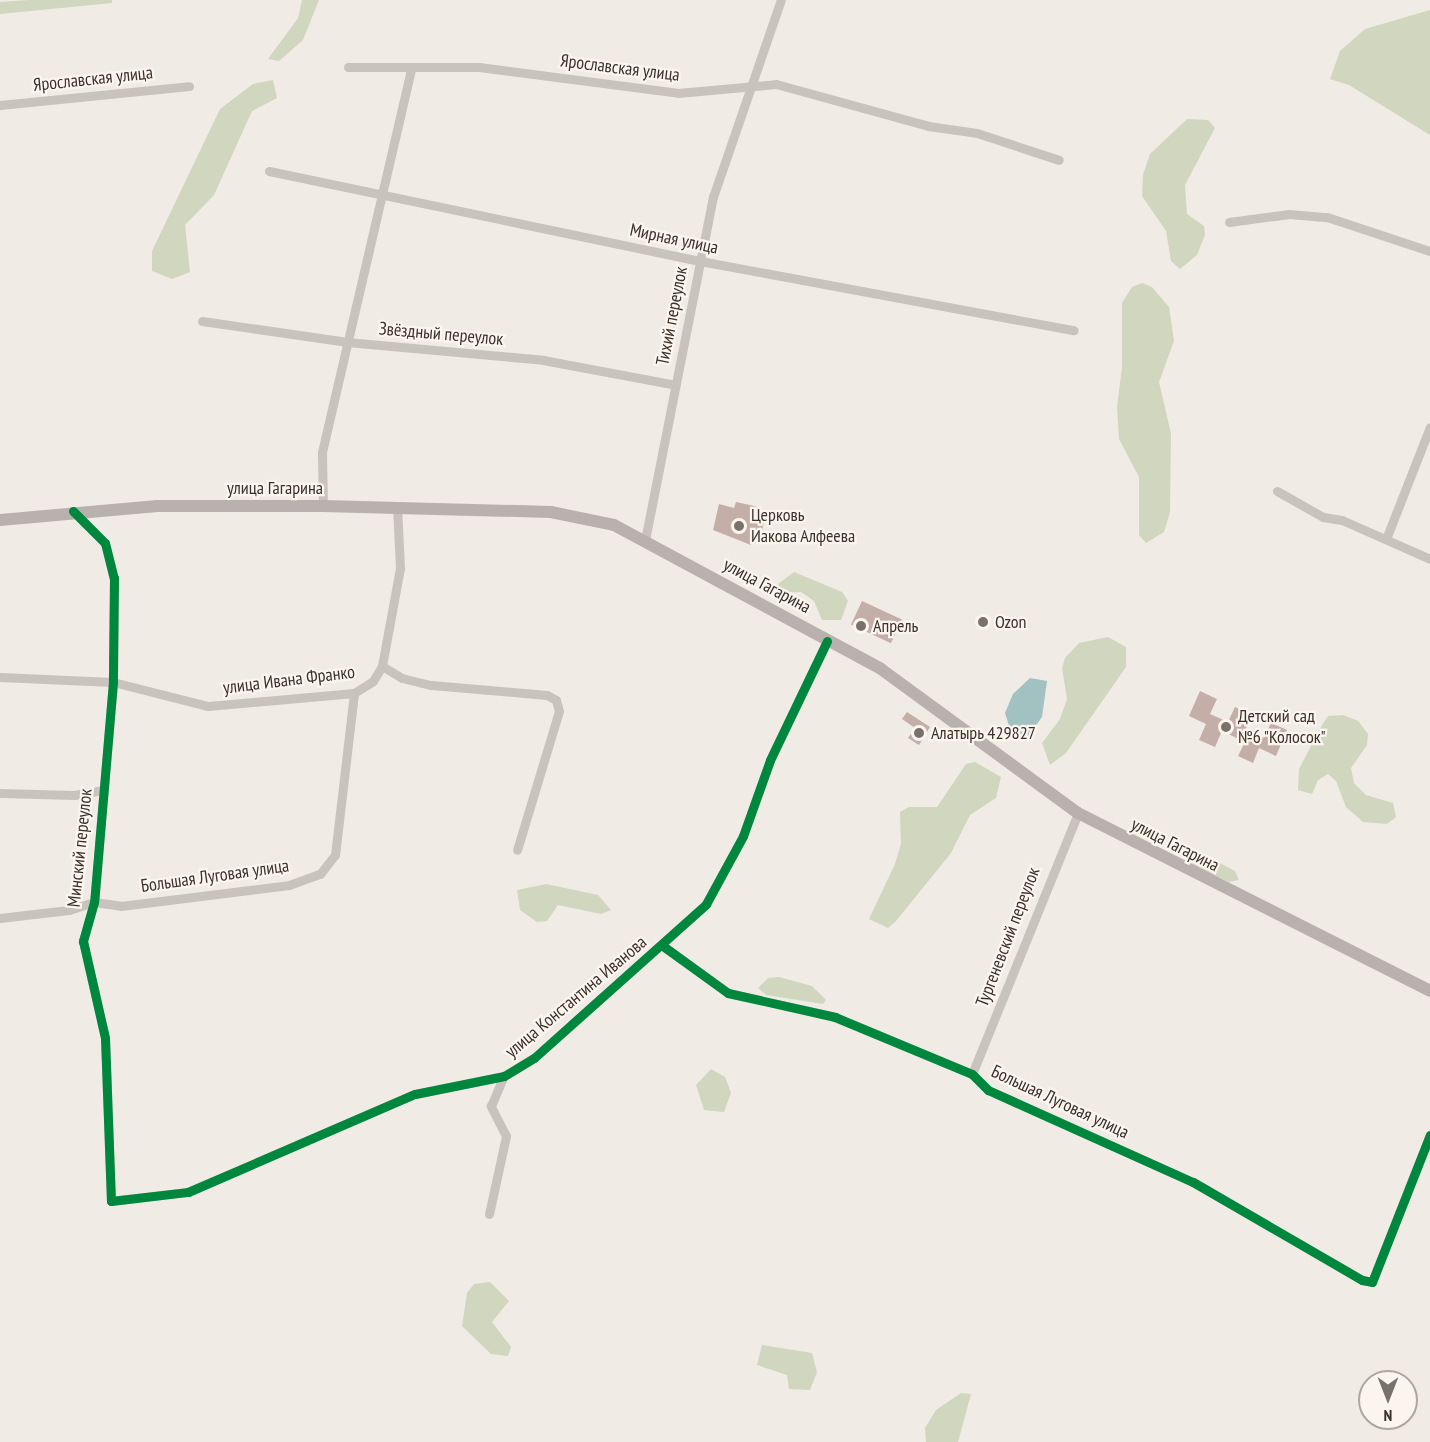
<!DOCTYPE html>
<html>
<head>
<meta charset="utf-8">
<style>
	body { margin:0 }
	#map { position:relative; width:1430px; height:1442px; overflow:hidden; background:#f0ebe5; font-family:"PT Sans Narrow",sans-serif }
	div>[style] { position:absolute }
	.green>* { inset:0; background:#d1d6bf }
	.water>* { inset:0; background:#a1c2c1 }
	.building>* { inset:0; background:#c3afa7; transform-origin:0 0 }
	.minor>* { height:9px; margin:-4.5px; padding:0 4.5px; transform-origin:4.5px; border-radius:4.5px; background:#c9c3be }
	.major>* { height:12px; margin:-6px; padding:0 6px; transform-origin:6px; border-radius:6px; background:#b8b1ad }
	.cycleway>* { height:9px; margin:-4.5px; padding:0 4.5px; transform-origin:4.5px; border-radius:4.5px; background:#00873e }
	.dots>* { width:16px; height:16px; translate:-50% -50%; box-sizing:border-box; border:3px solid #fbf5ee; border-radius:50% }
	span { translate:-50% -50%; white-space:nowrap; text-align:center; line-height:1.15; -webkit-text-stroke:4.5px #fbf5ee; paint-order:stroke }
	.street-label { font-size:18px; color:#3b302b }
	.poi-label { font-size:18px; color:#3b302b }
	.left { translate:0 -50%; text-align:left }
	.north { position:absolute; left:1358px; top:1370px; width:60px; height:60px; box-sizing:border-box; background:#fbf5ee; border:2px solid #aea6a0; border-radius:50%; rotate:180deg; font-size:16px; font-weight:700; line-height:24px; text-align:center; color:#3b302b }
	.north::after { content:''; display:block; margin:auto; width:21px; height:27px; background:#7a716c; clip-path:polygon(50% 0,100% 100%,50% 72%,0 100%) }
</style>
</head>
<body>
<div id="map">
	<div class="green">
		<div style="clip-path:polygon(29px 0,112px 0,112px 3px,0 14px,0 2px)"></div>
		<div style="clip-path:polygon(302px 0,319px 0,303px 40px,279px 61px,268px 59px,298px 18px)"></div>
		<div style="clip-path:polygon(1430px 10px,1430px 135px,1349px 85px,1330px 79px,1340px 51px,1365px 29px)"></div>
		<div style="clip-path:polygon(273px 80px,277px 98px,252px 111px,214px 195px,185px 225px,190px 272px,172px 279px,152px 271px,152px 251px,220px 109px,253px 84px)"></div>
		<div style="clip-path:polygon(1187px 119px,1208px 120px,1215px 128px,1185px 185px,1187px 214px,1204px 226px,1205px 235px,1197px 255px,1180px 269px,1171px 261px,1166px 231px,1142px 196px,1143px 174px,1150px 154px)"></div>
		<div style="clip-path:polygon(1142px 283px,1152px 287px,1169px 307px,1174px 341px,1159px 382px,1171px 434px,1170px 512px,1164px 532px,1146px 543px,1139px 535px,1139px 477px,1119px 439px,1117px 407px,1122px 367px,1122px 303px,1132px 287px)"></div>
		<div style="clip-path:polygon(794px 572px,842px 592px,848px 601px,841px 620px,822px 620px,814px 601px,801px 592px,781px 593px,778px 584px)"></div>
		<div style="clip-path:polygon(1108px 637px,1126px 647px,1126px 667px,1066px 753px,1050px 765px,1042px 743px,1060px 719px,1067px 699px,1062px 668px,1065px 658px,1079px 643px)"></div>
		<div style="clip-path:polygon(1343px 715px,1358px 721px,1368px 734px,1367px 745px,1351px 768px,1354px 783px,1366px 795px,1393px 803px,1396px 817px,1387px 824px,1363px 822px,1346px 807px,1336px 781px,1328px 774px,1318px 780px,1312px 794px,1298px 790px,1299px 769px,1322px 725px,1328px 716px)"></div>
		<div style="clip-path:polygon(975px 762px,1001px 777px,996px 798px,970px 815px,951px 853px,896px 921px,888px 928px,869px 919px,895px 864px,901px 844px,900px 812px,909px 807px,937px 807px,966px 764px)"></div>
		<div style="clip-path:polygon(1196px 851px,1235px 871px,1239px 880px,1229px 882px,1194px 866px,1189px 857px)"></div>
		<div style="clip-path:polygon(546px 884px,598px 895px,611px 910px,601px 914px,558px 905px,547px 921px,537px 922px,520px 910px,517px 890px)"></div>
		<div style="clip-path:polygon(779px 977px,812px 986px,826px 1000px,823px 1004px,766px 995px,758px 988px,768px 978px)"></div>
		<div style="clip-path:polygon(711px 1069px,725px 1077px,731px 1093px,724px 1112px,704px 1110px,696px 1085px)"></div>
		<div style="clip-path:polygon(490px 1282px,509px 1301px,492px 1322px,511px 1347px,508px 1356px,491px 1354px,462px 1326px,467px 1293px,474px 1284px)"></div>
		<div style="clip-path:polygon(762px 1345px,812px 1353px,817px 1372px,810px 1390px,789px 1389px,787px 1375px,757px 1365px)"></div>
		<div style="clip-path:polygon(961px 1393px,971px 1394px,958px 1442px,926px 1442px,925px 1428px,936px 1410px)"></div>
	</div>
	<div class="water">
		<div style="clip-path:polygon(1030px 678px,1047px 681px,1042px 717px,1025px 741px,1010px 729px,1005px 713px,1013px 694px)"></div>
	</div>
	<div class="building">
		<div style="clip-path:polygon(736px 502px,759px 507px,756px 520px,764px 522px,761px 535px,753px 533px,751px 545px,713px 530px,719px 504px,734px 508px)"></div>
		<div style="left:791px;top:595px;width:16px;height:10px;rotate:30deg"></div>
		<div style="left:862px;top:601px;width:44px;height:26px;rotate:25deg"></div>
		<div style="clip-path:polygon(1200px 691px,1217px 699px,1210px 714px,1228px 722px,1235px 707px,1253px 715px,1245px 730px,1264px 738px,1271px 723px,1287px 730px,1276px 756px,1259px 748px,1253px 763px,1238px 756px,1245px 742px,1222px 731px,1215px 747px,1199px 740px,1206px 724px,1189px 716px)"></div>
		<div style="clip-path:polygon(907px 712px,930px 727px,919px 745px,908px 738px,915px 728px,902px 719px)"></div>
	</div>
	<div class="minor">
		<div style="left:348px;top:67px;width:131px"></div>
		<div style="left:479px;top:67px;width:201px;rotate:7.4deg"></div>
		<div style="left:678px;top:93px;width:98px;rotate:-5.2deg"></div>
		<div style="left:776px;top:84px;width:158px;rotate:15.4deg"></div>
		<div style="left:928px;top:126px;width:49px;rotate:8.1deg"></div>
		<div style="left:977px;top:133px;width:86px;rotate:18.2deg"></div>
		<div style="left:0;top:105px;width:190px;rotate:-5.7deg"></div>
		<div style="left:269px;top:171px;width:440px;rotate:11.8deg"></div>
		<div style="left:700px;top:261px;width:380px;rotate:10.5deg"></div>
		<div style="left:1229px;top:222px;width:61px;rotate:-7.6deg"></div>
		<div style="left:1289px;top:214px;width:38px;rotate:5deg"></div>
		<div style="left:1327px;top:217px;width:108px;rotate:18.3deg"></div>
		<div style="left:202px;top:321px;width:147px;rotate:8.2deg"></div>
		<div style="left:347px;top:342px;width:197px;rotate:5.2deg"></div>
		<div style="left:543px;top:360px;width:135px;rotate:10.6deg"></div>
		<div style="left:1277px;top:491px;width:53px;rotate:29.5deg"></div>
		<div style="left:1323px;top:517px;width:19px;rotate:9deg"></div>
		<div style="left:1342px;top:520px;width:96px;rotate:23.9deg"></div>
		<div style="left:323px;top:506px;width:54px;rotate:-91.1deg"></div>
		<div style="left:322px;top:452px;width:393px;rotate:-76.9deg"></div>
		<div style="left:73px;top:511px;width:45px;rotate:45deg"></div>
		<div style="left:105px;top:543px;width:36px;rotate:76deg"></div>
		<div style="left:114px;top:578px;width:104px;rotate:90.6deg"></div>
		<div style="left:113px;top:682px;width:221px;rotate:94.9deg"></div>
		<div style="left:94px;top:902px;width:41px;rotate:105.8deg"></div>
		<div style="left:83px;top:941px;width:99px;rotate:77.2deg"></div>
		<div style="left:105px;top:1038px;width:163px;rotate:87.9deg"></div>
		<div style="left:111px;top:1201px;width:78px;rotate:-6.7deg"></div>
		<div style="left:188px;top:1192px;width:247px;rotate:-23.4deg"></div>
		<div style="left:415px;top:1094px;width:91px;rotate:-11.4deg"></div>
		<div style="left:504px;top:1076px;width:35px;rotate:-31deg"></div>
		<div style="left:534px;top:1058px;width:231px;rotate:-41.8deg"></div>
		<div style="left:706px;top:904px;width:77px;rotate:-61.4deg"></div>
		<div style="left:743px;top:836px;width:81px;rotate:-70.4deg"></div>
		<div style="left:770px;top:760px;width:132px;rotate:-64.4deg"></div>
		<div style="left:1386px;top:539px;width:120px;rotate:-68.6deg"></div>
		<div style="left:645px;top:540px;width:350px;rotate:-78.8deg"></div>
		<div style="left:713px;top:197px;width:208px;rotate:-71deg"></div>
		<div style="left:382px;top:666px;width:100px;rotate:-79.6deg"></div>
		<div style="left:400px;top:568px;width:61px;rotate:-92.8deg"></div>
		<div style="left:0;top:677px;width:113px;rotate:2.5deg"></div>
		<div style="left:113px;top:682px;width:98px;rotate:14.2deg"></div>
		<div style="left:208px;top:706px;width:147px;rotate:-5.1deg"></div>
		<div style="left:354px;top:693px;width:22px;rotate:-32deg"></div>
		<div style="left:373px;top:681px;width:17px;rotate:-59deg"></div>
		<div style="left:382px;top:666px;width:23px;rotate:31deg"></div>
		<div style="left:402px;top:678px;width:30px;rotate:14deg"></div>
		<div style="left:431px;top:685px;width:116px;rotate:4.9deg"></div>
		<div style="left:547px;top:695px;width:10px;rotate:29deg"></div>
		<div style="left:556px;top:700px;width:11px;rotate:75deg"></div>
		<div style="left:559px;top:711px;width:145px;rotate:106.8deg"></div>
		<div style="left:0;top:793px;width:74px;rotate:1.5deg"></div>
		<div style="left:74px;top:795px;width:29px;rotate:-10deg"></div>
		<div style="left:0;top:918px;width:69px;rotate:-6.6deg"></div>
		<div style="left:69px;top:910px;width:26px;rotate:-18deg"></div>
		<div style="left:94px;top:902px;width:27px;rotate:8deg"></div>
		<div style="left:121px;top:906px;width:169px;rotate:-7.1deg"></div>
		<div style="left:289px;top:885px;width:33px;rotate:-20deg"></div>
		<div style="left:320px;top:874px;width:24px;rotate:-52deg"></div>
		<div style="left:335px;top:855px;width:163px;rotate:-83.3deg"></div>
		<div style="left:663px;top:946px;width:80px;rotate:35.9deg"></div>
		<div style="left:728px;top:993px;width:110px;rotate:12.6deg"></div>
		<div style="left:835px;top:1017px;width:148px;rotate:22.6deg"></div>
		<div style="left:972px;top:1074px;width:23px;rotate:45deg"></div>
		<div style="left:988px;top:1090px;width:225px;rotate:24.2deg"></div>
		<div style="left:1193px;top:1182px;width:195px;rotate:30.1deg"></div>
		<div style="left:1362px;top:1280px;width:10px;rotate:11deg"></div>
		<div style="left:1372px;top:1282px;width:158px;rotate:-68.5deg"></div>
		<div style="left:972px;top:1074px;width:282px;rotate:-67.9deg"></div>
		<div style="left:489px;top:1214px;width:80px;rotate:-77.7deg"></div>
		<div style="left:506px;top:1136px;width:34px;rotate:-117deg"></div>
		<div style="left:491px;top:1106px;width:33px;rotate:-67deg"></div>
	</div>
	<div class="major">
		<div style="left:0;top:520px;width:158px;rotate:-5.1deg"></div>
		<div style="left:157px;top:506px;width:166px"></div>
		<div style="left:323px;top:506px;width:228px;rotate:1.5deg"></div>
		<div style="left:551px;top:512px;width:64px;rotate:11.7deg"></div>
		<div style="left:614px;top:525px;width:303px;rotate:28.3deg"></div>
		<div style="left:881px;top:669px;width:244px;rotate:36.2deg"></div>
		<div style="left:1078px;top:813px;width:394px;rotate:26.8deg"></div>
	</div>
	<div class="cycleway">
		<div style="left:73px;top:511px;width:45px;rotate:45deg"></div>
		<div style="left:105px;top:543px;width:36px;rotate:76deg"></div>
		<div style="left:114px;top:578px;width:104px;rotate:90.6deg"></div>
		<div style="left:113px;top:682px;width:221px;rotate:94.9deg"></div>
		<div style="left:94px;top:902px;width:41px;rotate:105.8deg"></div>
		<div style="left:83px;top:941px;width:99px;rotate:77.2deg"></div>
		<div style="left:105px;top:1038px;width:163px;rotate:87.9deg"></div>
		<div style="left:111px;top:1201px;width:78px;rotate:-6.7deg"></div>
		<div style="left:188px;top:1192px;width:247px;rotate:-23.4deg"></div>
		<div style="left:415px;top:1094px;width:91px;rotate:-11.4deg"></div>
		<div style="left:504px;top:1076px;width:35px;rotate:-31deg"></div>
		<div style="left:534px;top:1058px;width:231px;rotate:-41.8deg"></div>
		<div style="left:706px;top:904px;width:77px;rotate:-61.4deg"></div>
		<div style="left:743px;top:836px;width:81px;rotate:-70.4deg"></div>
		<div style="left:770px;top:760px;width:132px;rotate:-64.4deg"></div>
		<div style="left:663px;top:946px;width:80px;rotate:35.9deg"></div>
		<div style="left:728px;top:993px;width:110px;rotate:12.6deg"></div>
		<div style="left:835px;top:1017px;width:148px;rotate:22.6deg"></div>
		<div style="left:972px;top:1074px;width:23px;rotate:45deg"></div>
		<div style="left:988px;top:1090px;width:225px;rotate:24.2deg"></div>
		<div style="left:1193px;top:1182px;width:195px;rotate:30.1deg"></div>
		<div style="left:1362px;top:1280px;width:10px;rotate:11deg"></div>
		<div style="left:1372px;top:1282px;width:158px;rotate:-68.5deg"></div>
	</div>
	<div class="dots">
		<div style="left:739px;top:526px;background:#7a716c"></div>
		<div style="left:983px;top:622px;background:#7a716c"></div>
		<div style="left:861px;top:626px;background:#7a716c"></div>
		<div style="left:1226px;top:727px;background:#7a716c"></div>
		<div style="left:919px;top:733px;background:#7a716c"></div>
	</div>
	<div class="street-label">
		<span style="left:620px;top:68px;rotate:7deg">Ярославская улица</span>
		<span style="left:93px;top:79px;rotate:-6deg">Ярославская улица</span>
		<span style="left:674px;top:239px;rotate:12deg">Мирная улица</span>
		<span style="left:672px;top:316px;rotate:-79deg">Тихий переулок</span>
		<span style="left:441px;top:334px;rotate:5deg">Звёздный переулок</span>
		<span style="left:275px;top:488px">улица Гагарина</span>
		<span style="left:767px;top:586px;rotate:28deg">улица Гагарина</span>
		<span style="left:289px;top:680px;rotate:-7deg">улица Ивана Франко</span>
		<span style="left:1175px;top:845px;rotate:27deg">улица Гагарина</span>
		<span style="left:80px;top:848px;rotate:-84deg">Минский переулок</span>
		<span style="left:215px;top:876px;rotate:-8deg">Большая Луговая улица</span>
		<span style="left:1008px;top:937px;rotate:-69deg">Тургеневский переулок</span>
		<span style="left:576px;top:997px;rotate:-40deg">улица Константина Иванова</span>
		<span style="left:1060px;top:1102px;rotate:25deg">Большая Луговая улица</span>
	</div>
	<div class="poi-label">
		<span class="left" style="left:751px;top:526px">Церковь<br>Иакова Алфеева</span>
		<span class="left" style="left:995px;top:622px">Ozon</span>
		<span class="left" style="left:873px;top:626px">Апрель</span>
		<span class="left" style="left:1238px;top:727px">Детский сад<br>№6 "Колосок"</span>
		<span class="left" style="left:931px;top:733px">Алатырь 429827</span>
	</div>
	<div class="north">N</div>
</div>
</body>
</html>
